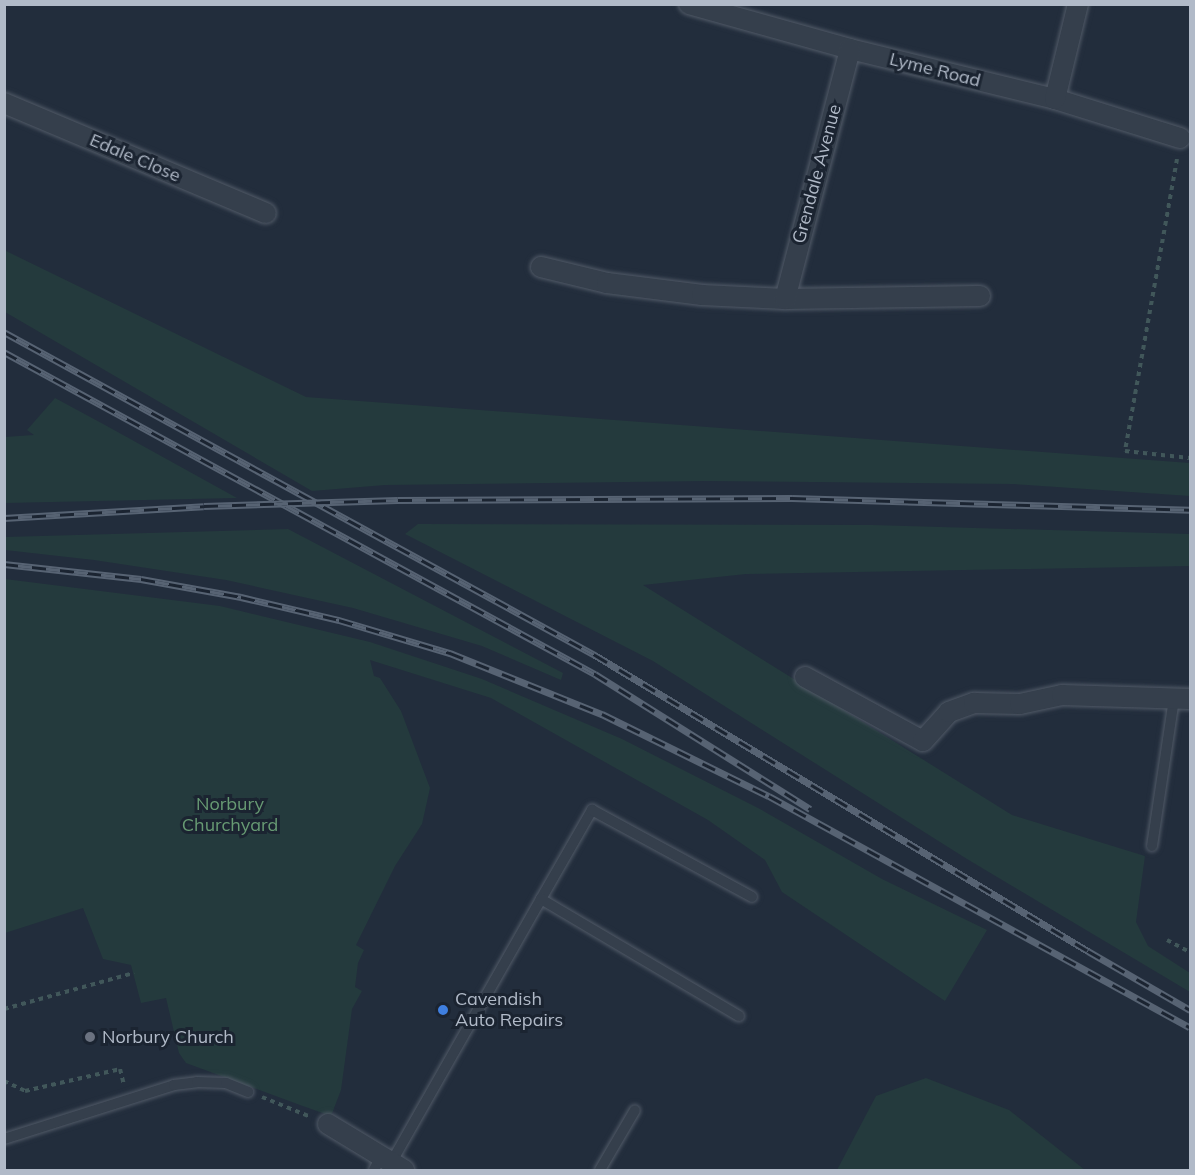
<!DOCTYPE html>
<html>
<head>
<meta charset="utf-8">
<style>
	body { margin:0 }
	#map { position:relative; width:1195px; height:1175px; overflow:hidden; background:#222d3c; font-family:Mulish,sans-serif }
	div>[style] { position:absolute }
	.green>* { inset:0; background:#243a3d }
	.path>* { height:4px; margin-top:-2px; transform-origin:0; background:repeating-linear-gradient(90deg,#41575a 0 4.5px,transparent 0 9px) }
	.roads { filter:drop-shadow(0 0 2px #515a67) drop-shadow(0 0 2px #515a67) }
	.service>* { height:10px; margin:-5px; padding:0 5px; transform-origin:5px; border-radius:5px; background:#353f4c }
	.minor>* { height:20px; margin:-10px; padding:0 10px; transform-origin:10px; border-radius:10px; background:#353f4c }
	.rail>* { height:7px; margin-top:-3.5px; transform-origin:0; background:repeating-linear-gradient(90deg,#1b2431 0 14px,#576373 0 28px); box-sizing:border-box; border-block:2px solid #576373 }
	.dots>* { width:16px; height:16px; translate:-50% -50%; box-sizing:border-box; border:3px solid #1b2431; border-radius:50% }
	span { translate:-50% -50%; white-space:nowrap; text-align:center; line-height:1.15; -webkit-text-stroke:6px #1b2431; paint-order:stroke }
	.street-label { font-size:18px; color:#b1bac8 }
	.park-label { font-size:18px; color:#679a73 }
	.poi-label { font-size:18px; color:#b1bac8 }
	.left { translate:0 -50%; text-align:left }
	.frame { position:absolute; inset:0; border:6px solid #b1bac8; pointer-events:none }
</style>
</head>
<body>
<div id="map">
	<div class="green">
		<div style="clip-path:polygon(4px 250px,306px 397px,1190px 463px,1190px 496px,1013px 484px,706px 481px,385px 485px,312px 491px,5px 312px)"></div>
		<div style="clip-path:polygon(55px 398px,105px 425px,237px 498px,5px 503px,5px 437px,34px 435px,27px 430px)"></div>
		<div style="clip-path:polygon(418px 524px,872px 525px,1190px 534px,1190px 566px,746px 574px,643px 585px,1012px 815px,1145px 856px,1136px 922px,1148px 946px,1190px 973px,1190px 992px,967px 859px,653px 661px,405px 534px)"></div>
		<div style="clip-path:polygon(288px 529px,563px 673px,561px 680px,482px 646px,353px 608px,226px 580px,94px 560px,5px 550px,5px 537px)"></div>
		<div style="clip-path:polygon(5px 579px,220px 606px,370px 642px,482px 679px,622px 739px,760px 809px,882px 879px,987px 930px,945px 1001px,782px 892px,765px 860px,708px 820px,491px 698px,370px 660px,374px 676px,380px 678px,401px 711px,430px 788px,422px 824px,395px 866px,356px 945px,364px 950px,358px 963px,355px 987px,362px 991px,352px 1009px,341px 1090px,331px 1116px,300px 1105px,186px 1063px,179px 1053px,166px 998px,141px 1003px,131px 965px,103px 959px,83px 908px,5px 933px)"></div>
		<div style="clip-path:polygon(926px 1078px,1009px 1110px,1085px 1170px,837px 1170px,876px 1096px)"></div>
	</div>
	<div class="path">
		<div style="left:1177px;top:159px;width:297px;rotate:100.1deg"></div>
		<div style="left:1125px;top:451px;width:65px;rotate:6.1deg"></div>
		<div style="left:1167px;top:940px;width:26px;rotate:28deg"></div>
		<div style="left:4px;top:1009px;width:135px;rotate:-15.5deg"></div>
		<div style="left:4px;top:1081px;width:23px;rotate:25deg"></div>
		<div style="left:25px;top:1091px;width:98px;rotate:-13deg"></div>
		<div style="left:120px;top:1069px;width:16px;rotate:76deg"></div>
		<div style="left:262px;top:1097px;width:53px;rotate:22.2deg"></div>
	</div>
	<div class="roads">
		<div class="service">
			<div style="left:1152px;top:846px;width:150px;rotate:-81.5deg"></div>
			<div style="left:541px;top:899px;width:103px;rotate:-60.2deg"></div>
			<div style="left:592px;top:810px;width:182px;rotate:28.5deg"></div>
			<div style="left:4px;top:1139px;width:178px;rotate:-17.6deg"></div>
			<div style="left:174px;top:1085px;width:23px;rotate:-7deg"></div>
			<div style="left:197px;top:1082px;width:29px;rotate:2deg"></div>
			<div style="left:226px;top:1083px;width:24px;rotate:22deg"></div>
			<div style="left:391px;top:1163px;width:304px;rotate:-60.4deg"></div>
			<div style="left:541px;top:899px;width:230px;rotate:30.6deg"></div>
			<div style="left:374px;top:1170px;width:16px;rotate:-63deg"></div>
			<div style="left:600px;top:1170px;width:69px;rotate:-59.7deg"></div>
		</div>
		<div class="minor">
			<div style="left:689px;top:4px;width:167px;rotate:15.6deg"></div>
			<div style="left:850px;top:49px;width:211px;rotate:13.7deg"></div>
			<div style="left:1055px;top:99px;width:131px;rotate:17.3deg"></div>
			<div style="left:1055px;top:99px;width:98px;rotate:-76.4deg"></div>
			<div style="left:4px;top:103px;width:284px;rotate:22.8deg"></div>
			<div style="left:541px;top:267px;width:68px;rotate:13.6deg"></div>
			<div style="left:607px;top:283px;width:96px;rotate:7.2deg"></div>
			<div style="left:702px;top:295px;width:83px;rotate:2.8deg"></div>
			<div style="left:785px;top:299px;width:195px;rotate:-0.9deg"></div>
			<div style="left:785px;top:299px;width:258px;rotate:-75.4deg"></div>
			<div style="left:805px;top:677px;width:134px;rotate:28.5deg"></div>
			<div style="left:923px;top:741px;width:39px;rotate:-48deg"></div>
			<div style="left:949px;top:712px;width:27px;rotate:-20deg"></div>
			<div style="left:974px;top:703px;width:46px;rotate:1.2deg"></div>
			<div style="left:1020px;top:704px;width:43px;rotate:-12.1deg"></div>
			<div style="left:1062px;top:695px;width:128px;rotate:1.8deg"></div>
			<div style="left:328px;top:1124px;width:89px;rotate:31.2deg"></div>
		</div>
	</div>
	<div class="rail">
		<div style="left:4px;top:332px;width:674px;rotate:28.66deg"></div>
		<div style="left:595px;top:655px;width:575px;rotate:30.98deg"></div>
		<div style="left:1088px;top:951px;width:118px;rotate:30deg"></div>
		<div style="left:4px;top:352px;width:673px;rotate:28.58deg"></div>
		<div style="left:595px;top:674px;width:254px;rotate:32.1deg"></div>
		<div style="left:4px;top:518px;width:200px;rotate:-3.4deg"></div>
		<div style="left:204px;top:506px;width:194px;rotate:-1.8deg"></div>
		<div style="left:398px;top:500px;width:394px;rotate:-0.3deg"></div>
		<div style="left:792px;top:498px;width:398px;rotate:1.7deg"></div>
		<div style="left:4px;top:564px;width:138px;rotate:6.2deg"></div>
		<div style="left:141px;top:579px;width:102px;rotate:10.2deg"></div>
		<div style="left:241px;top:597px;width:101px;rotate:13.2deg"></div>
		<div style="left:339px;top:620px;width:116px;rotate:16.6deg"></div>
		<div style="left:450px;top:653px;width:164px;rotate:21.9deg"></div>
		<div style="left:602px;top:714px;width:186px;rotate:26.2deg"></div>
		<div style="left:769px;top:796px;width:480px;rotate:28.8deg"></div>
	</div>
	<div class="dots">
		<div style="left:443px;top:1010px;background:#3f7fe0"></div>
		<div style="left:90px;top:1037px;background:#6b7280"></div>
	</div>
	<div class="street-label">
		<span style="left:935px;top:70px;rotate:14deg">Lyme Road</span>
		<span style="left:135px;top:158px;rotate:23deg">Edale Close</span>
		<span style="left:817px;top:174px;rotate:-75deg">Grendale Avenue</span>
	</div>
	<div class="park-label">
		<span style="left:230px;top:815px">Norbury<br>Churchyard</span>
	</div>
	<div class="poi-label">
		<span class="left" style="left:455px;top:1010px">Cavendish<br>Auto Repairs</span>
		<span class="left" style="left:102px;top:1037px">Norbury Church</span>
	</div>
	<div class="frame"></div>
</div>
</body>
</html>
